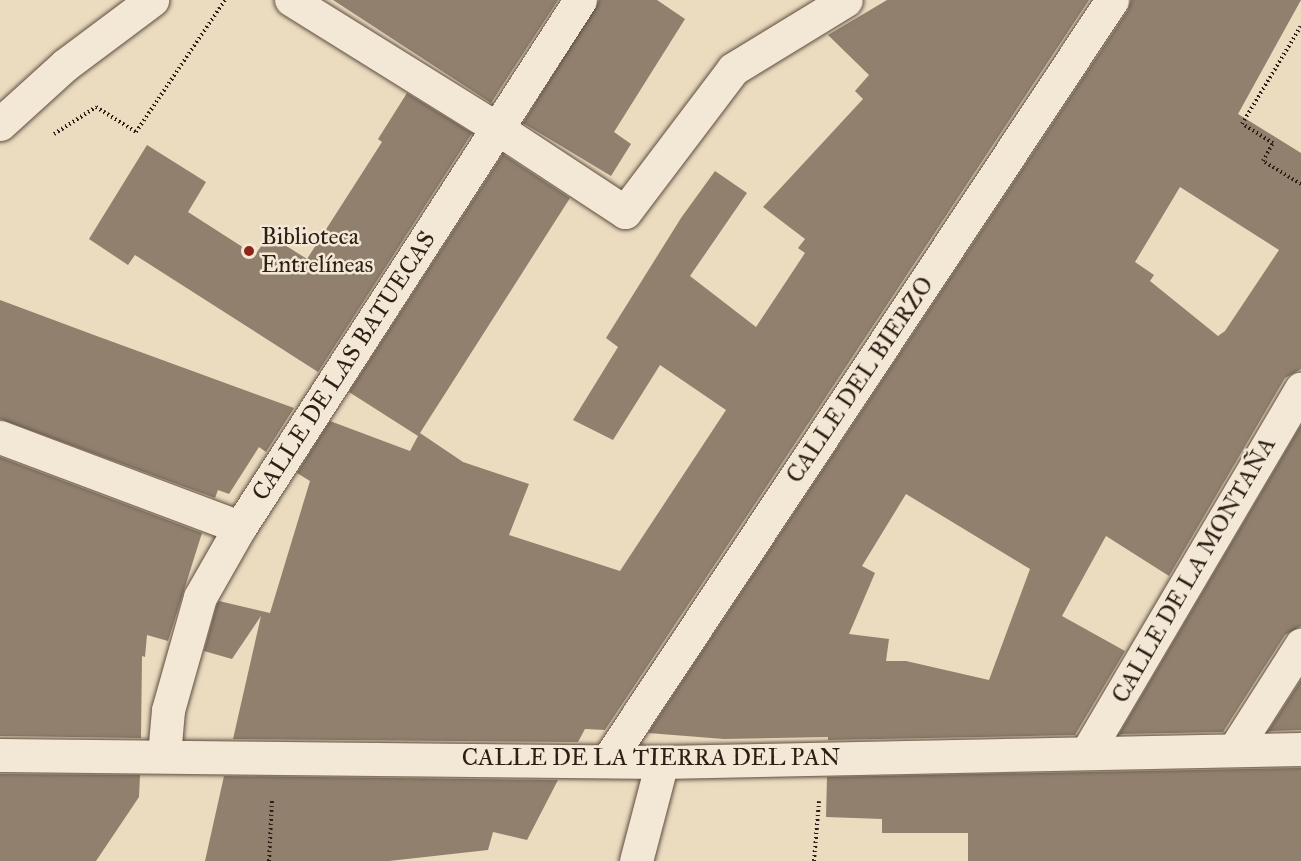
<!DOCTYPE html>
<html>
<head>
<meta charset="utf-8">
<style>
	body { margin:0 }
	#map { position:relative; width:1301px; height:861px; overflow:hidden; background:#ebdbbf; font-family:"IM FELL Great Primer",serif }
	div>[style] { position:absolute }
	.building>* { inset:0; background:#91806d }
	.path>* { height:4px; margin-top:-2px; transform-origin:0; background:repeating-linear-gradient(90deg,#2f1e15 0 1.5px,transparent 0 4.5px) }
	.roads { filter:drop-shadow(0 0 2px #5e4d40) drop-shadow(0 0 2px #5e4d40) }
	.pedestrian>* { height:32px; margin:-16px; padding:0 16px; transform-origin:16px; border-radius:16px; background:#f2e8d5 }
	.minor>* { height:33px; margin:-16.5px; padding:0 16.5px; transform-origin:16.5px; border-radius:16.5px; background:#f2e8d5 }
	.dots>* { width:16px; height:16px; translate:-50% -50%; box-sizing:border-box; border:3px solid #f2e8d5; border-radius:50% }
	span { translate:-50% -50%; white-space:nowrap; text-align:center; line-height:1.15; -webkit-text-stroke:5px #f2e8d5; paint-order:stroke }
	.poi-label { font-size:24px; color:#2f1e15 }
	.left { translate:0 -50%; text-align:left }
	.street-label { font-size:24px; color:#2f1e15 }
</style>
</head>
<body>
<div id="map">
	<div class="building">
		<div style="clip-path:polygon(333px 0,558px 0,491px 103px)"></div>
		<div style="clip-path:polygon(599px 0,657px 0,685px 19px,614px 132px,631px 144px,611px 176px,523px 123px)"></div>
		<div style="clip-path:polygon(887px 0,1089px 0,605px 730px,585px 729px,578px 742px,233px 739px,261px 616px,232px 659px,204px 651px,217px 604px,219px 601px,270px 613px,310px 481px,297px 473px,330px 421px,410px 451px,418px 436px,349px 392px,503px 154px,570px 198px,420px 433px,463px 462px,529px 484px,509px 535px,620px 571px,726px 410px,660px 365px,613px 440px,573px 420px,618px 347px,606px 338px,681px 218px,715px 171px,747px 193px,690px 276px,756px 327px,805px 253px,798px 248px,805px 239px,763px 207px,863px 99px,855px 91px,869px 75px,828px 35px)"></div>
		<div style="clip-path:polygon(evenodd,1131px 0,1301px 0,1238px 114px,1301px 153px,1301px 369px,1285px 378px,1169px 576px,1106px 536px,1062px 616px,1125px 651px,1075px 735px,828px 740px,828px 737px,724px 739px,648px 733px,1128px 10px,1131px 0,1180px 187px,1279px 250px,1225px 331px,1218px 336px,1150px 281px,1154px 275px,1135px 262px,1180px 187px,1131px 0,906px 494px,1030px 569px,989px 680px,906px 661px,886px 661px,889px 639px,849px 634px,875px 573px,862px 566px,906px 494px)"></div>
		<div style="clip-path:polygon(407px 93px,472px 133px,318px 372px,135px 255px,128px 265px,89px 239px,147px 145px,206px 182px,188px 212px,255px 255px,269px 235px,307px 259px,382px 142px,378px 139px)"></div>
		<div style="clip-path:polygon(0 300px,94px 335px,294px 408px,266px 452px,259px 447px,229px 494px,218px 490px,215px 498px,0 419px)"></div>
		<div style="clip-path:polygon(1301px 425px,1301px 626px,1285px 635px,1223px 732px,1119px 734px)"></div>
		<div style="clip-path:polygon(0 457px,202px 533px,168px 641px,147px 635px,145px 657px,142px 656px,141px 738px,0 736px)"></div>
		<div style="clip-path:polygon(1301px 680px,1301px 730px,1268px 731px)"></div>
		<div style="clip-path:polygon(1301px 768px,1301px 861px,968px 861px,968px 833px,882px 833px,882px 819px,826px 817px,827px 777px)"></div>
		<div style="clip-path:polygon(0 774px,140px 775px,139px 797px,96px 861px,0 861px)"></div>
		<div style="clip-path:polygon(224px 776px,558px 780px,527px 840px,493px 832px,488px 850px,389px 861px,205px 861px)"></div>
	</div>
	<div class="path">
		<div style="left:54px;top:134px;width:50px;rotate:-32.7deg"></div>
		<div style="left:96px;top:107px;width:47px;rotate:32deg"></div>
		<div style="left:136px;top:132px;width:159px;rotate:-56deg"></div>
		<div style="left:1301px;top:184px;width:44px;rotate:-148.8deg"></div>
		<div style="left:1263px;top:161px;width:21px;rotate:-61deg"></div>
		<div style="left:1273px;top:143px;width:36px;rotate:-148deg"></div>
		<div style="left:1242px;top:124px;width:114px;rotate:-59deg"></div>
		<div style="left:269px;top:861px;width:62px;rotate:-87.2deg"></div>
		<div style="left:814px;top:861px;width:60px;rotate:-85.2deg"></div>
	</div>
	<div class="roads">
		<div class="pedestrian">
			<div style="left:291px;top:0;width:243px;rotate:31.9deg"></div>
		</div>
		<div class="minor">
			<div style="left:0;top:124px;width:88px;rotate:-42.2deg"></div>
			<div style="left:65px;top:65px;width:109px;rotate:-36.8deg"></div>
			<div style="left:497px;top:128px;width:153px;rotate:33.3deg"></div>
			<div style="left:625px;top:212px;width:179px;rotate:-52.9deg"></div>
			<div style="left:733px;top:69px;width:132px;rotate:-31.4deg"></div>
			<div style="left:0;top:437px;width:256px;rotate:20.6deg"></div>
			<div style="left:1234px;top:750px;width:125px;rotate:-57.5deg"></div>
			<div style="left:1087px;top:752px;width:422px;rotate:-59.5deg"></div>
			<div style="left:0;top:755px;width:662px;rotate:0.61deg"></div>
			<div style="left:662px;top:762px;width:639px;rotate:-1.17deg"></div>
			<div style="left:164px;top:755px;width:45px;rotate:-84.9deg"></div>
			<div style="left:168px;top:710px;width:117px;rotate:-74.2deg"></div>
			<div style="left:200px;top:597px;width:81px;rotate:-60.3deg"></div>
			<div style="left:240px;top:527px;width:627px;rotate:-57.17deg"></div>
			<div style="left:608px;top:760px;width:912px;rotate:-56.45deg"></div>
			<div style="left:636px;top:861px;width:102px;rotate:-75.3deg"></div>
		</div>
	</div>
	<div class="dots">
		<div style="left:249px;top:251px;background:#8f2418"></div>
	</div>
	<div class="poi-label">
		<span class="left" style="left:261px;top:251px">Biblioteca<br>Entrelíneas</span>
	</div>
	<div class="street-label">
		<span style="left:344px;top:366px;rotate:-57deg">CALLE DE LAS BATUECAS</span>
		<span style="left:860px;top:380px;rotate:-56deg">CALLE DEL BIERZO</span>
		<span style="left:1194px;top:570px;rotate:-60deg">CALLE DE LA MONTAÑA</span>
		<span style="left:651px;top:758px">CALLE DE LA TIERRA DEL PAN</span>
	</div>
</div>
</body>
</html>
